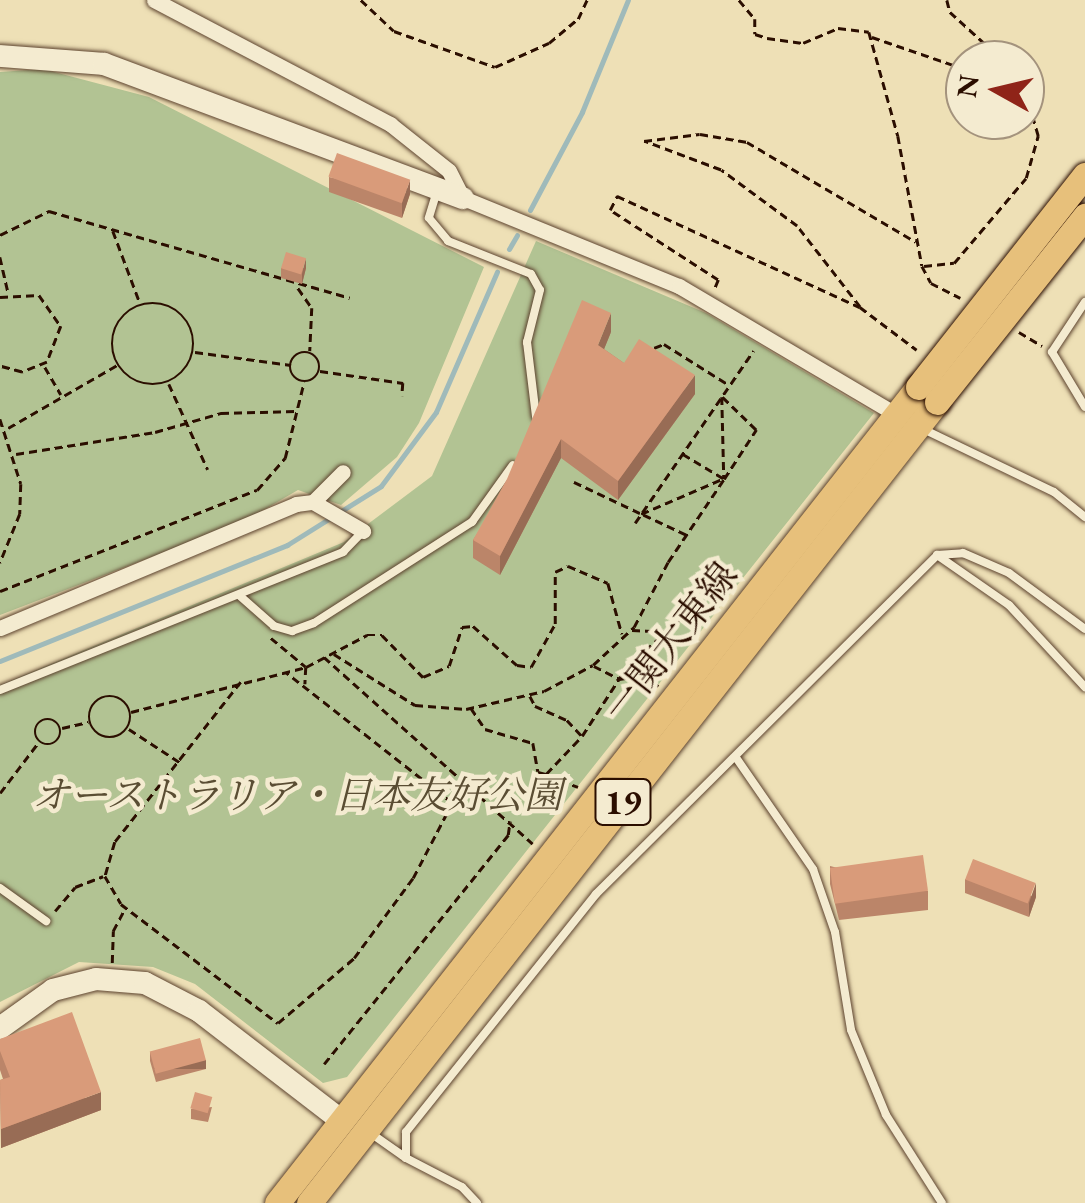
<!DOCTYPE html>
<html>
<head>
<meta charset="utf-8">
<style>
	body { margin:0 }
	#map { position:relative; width:1085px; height:1203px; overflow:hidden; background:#eee0b6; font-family:"EB Garamond","Noto Serif JP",serif }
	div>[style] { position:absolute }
	.green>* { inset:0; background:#b2c393 }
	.stream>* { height:5px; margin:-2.5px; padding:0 2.5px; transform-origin:2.5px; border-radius:2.5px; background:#9fbaba }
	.path>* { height:2.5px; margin-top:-1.25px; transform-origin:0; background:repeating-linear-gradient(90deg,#2b0e00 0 8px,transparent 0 13px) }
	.path>.ring { margin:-1.25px; padding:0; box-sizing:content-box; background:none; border:2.5px solid #2b0e00; border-radius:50% }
	.roads { filter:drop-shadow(0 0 2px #5c422e) drop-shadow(0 0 2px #5c422e) }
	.lane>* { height:8px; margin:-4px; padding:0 4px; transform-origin:4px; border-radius:4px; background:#f4ebd0 }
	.street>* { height:15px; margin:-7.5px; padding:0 7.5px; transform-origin:7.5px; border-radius:7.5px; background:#f4ebd0 }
	.secondary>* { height:22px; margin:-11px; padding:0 11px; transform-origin:11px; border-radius:11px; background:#f4ebd0 }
	.primary>* { height:25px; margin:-12.5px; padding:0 12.5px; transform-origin:12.5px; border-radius:12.5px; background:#e7c07b }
	.bridges { filter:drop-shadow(0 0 2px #2b0e00) drop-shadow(0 0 2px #2b0e00) }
	.primary-bridge>* { height:25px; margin:-12.5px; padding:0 12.5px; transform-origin:12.5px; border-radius:12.5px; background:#e7c07b }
	.wall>* { inset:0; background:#bb8569 }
	.shaded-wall>* { inset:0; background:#986c55; transform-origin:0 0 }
	.building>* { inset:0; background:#d99b7a; transform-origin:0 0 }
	span { translate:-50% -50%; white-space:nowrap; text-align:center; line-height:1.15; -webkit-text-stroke:9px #f4ebd0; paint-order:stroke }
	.shield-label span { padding:2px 8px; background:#f4ebd0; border:2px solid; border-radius:8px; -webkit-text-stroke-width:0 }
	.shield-label { font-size:35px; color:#2b0e00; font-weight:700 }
	.street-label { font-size:38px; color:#2b0e00 }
	.park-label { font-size:38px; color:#5a4d33; font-style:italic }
	.north { position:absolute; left:945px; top:40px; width:100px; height:100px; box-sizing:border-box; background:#f4ebd0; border:2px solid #a4937d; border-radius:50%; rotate:278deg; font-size:28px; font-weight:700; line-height:40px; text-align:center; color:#2b0e00 }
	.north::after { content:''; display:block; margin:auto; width:35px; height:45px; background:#8f2418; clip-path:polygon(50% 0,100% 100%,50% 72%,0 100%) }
</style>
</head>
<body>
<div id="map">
	<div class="green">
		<div style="clip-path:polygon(43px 69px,149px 97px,484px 267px,419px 423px,397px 457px,341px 505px,298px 490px,243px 522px,0 615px,0 72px)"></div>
		<div style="clip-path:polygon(536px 241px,706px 313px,874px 413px,347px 1077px,323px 1083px,195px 984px,153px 967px,79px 962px,0 1002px,0 685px,344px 542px,432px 476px)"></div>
	</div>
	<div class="stream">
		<div style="left:530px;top:210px;width:111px;rotate:-62deg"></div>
		<div style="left:582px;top:112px;width:121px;rotate:-67.7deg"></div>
		<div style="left:509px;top:249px;width:16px;rotate:-60deg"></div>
		<div style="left:0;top:661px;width:310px;rotate:-22deg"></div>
		<div style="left:287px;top:545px;width:111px;rotate:-32.1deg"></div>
		<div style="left:381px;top:486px;width:92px;rotate:-53.4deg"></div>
		<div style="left:436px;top:412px;width:153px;rotate:-66.5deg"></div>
	</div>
	<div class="path">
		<div style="left:361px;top:0;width:45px;rotate:43.2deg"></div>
		<div style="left:394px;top:31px;width:107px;rotate:19.6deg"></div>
		<div style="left:495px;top:67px;width:59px;rotate:-24deg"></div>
		<div style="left:549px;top:43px;width:38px;rotate:-40deg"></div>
		<div style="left:578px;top:19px;width:21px;rotate:-65deg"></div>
		<div style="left:739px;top:0;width:25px;rotate:50deg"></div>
		<div style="left:755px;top:19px;width:15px;rotate:90deg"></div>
		<div style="left:755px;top:34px;width:13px;rotate:18deg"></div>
		<div style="left:767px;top:38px;width:36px;rotate:8deg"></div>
		<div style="left:803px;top:43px;width:38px;rotate:-23deg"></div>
		<div style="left:838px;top:28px;width:31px;rotate:7deg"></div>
		<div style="left:869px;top:32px;width:108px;rotate:74.4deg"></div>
		<div style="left:898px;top:136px;width:132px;rotate:79.5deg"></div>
		<div style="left:922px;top:266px;width:19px;rotate:62deg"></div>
		<div style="left:931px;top:283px;width:33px;rotate:27deg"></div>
		<div style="left:947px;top:0;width:12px;rotate:76deg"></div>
		<div style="left:950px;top:12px;width:72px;rotate:42.2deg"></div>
		<div style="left:872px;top:37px;width:98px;rotate:19deg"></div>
		<div style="left:113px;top:231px;width:77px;rotate:69.4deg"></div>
		<div style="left:0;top:235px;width:55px;rotate:-26.1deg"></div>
		<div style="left:49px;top:211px;width:313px;rotate:16.1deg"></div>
		<div style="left:0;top:257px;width:37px;rotate:77deg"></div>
		<div style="left:924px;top:266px;width:30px;rotate:-6deg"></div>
		<div style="left:954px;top:263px;width:111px;rotate:-49.7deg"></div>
		<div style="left:1026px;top:178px;width:44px;rotate:-74.1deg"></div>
		<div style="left:1038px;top:136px;width:47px;rotate:-106.1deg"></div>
		<div style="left:715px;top:287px;width:8px;rotate:-67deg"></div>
		<div style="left:718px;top:280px;width:129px;rotate:-147.1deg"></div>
		<div style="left:610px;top:210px;width:16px;rotate:-63deg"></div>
		<div style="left:617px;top:196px;width:267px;rotate:24.6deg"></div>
		<div style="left:860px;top:307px;width:71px;rotate:37deg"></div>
		<div style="left:298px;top:288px;width:24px;rotate:55deg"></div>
		<div style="left:312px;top:308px;width:43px;rotate:92.7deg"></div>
		<div style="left:0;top:297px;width:39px;rotate:-3deg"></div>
		<div style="left:39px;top:295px;width:38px;rotate:55deg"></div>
		<div style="left:61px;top:326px;width:39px;rotate:111deg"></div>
		<div style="left:47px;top:362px;width:27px;rotate:158deg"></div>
		<div style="left:22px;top:372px;width:23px;rotate:-165deg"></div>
		<div class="ring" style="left:112px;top:303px;width:79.5px;height:79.5px"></div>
		<div style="left:860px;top:307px;width:103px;rotate:-127.9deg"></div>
		<div style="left:797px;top:226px;width:94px;rotate:-143.6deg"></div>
		<div style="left:721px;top:170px;width:82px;rotate:-159.4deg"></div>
		<div style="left:644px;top:141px;width:56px;rotate:-7.1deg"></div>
		<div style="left:700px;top:134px;width:48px;rotate:9.7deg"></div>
		<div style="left:747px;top:142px;width:196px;rotate:30.6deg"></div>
		<div style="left:1019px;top:332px;width:27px;rotate:31deg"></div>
		<div style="left:654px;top:348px;width:11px;rotate:-22deg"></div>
		<div style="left:664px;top:344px;width:77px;rotate:32.2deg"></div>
		<div style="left:195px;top:352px;width:97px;rotate:7.7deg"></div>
		<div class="ring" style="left:290px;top:352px;width:27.5px;height:27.5px"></div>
		<div style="left:45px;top:367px;width:32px;rotate:60deg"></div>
		<div style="left:320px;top:371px;width:84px;rotate:8.2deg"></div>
		<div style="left:403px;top:383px;width:13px;rotate:94deg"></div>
		<div style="left:169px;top:384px;width:94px;rotate:65.6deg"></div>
		<div style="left:0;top:419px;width:68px;rotate:72.1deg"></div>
		<div style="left:21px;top:484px;width:30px;rotate:92deg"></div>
		<div style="left:20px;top:514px;width:53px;rotate:112.2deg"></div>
		<div style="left:8px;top:428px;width:126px;rotate:-30deg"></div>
		<div style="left:16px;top:454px;width:141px;rotate:-9deg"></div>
		<div style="left:155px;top:432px;width:69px;rotate:-16.1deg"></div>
		<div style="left:221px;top:413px;width:74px;rotate:-1.5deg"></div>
		<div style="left:683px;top:454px;width:47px;rotate:31deg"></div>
		<div style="left:574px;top:482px;width:73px;rotate:25.2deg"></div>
		<div style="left:635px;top:523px;width:209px;rotate:-55.5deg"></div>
		<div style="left:686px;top:535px;width:50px;rotate:-155deg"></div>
		<div style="left:641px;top:514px;width:88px;rotate:-23.4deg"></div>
		<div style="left:0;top:591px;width:276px;rotate:-21.5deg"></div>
		<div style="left:257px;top:490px;width:43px;rotate:-48.8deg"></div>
		<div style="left:285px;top:458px;width:78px;rotate:-76deg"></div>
		<div style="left:632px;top:630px;width:35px;rotate:3deg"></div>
		<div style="left:271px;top:638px;width:45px;rotate:39.6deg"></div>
		<div style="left:306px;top:667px;width:17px;rotate:93deg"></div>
		<div style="left:334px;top:654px;width:96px;rotate:32.2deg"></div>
		<div style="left:415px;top:705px;width:51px;rotate:4.5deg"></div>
		<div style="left:466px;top:709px;width:80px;rotate:-13deg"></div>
		<div style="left:544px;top:691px;width:55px;rotate:-28deg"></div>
		<div style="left:593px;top:665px;width:56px;rotate:-42.8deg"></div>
		<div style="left:634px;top:627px;width:73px;rotate:-62.4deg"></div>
		<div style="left:668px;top:562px;width:100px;rotate:-56deg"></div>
		<div style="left:724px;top:479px;width:59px;rotate:-56.9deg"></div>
		<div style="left:756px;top:430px;width:47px;rotate:-135.9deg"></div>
		<div style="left:722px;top:397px;width:82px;rotate:88.6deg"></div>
		<div style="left:324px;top:657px;width:280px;rotate:41.8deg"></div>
		<div style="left:594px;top:666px;width:28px;rotate:27deg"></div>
		<div style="left:619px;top:679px;width:28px;rotate:-8deg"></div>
		<div style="left:647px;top:675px;width:16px;rotate:45deg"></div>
		<div style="left:241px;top:682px;width:204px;rotate:128.2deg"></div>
		<div style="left:115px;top:842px;width:35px;rotate:106deg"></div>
		<div style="left:105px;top:876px;width:32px;rotate:60deg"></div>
		<div style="left:121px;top:904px;width:197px;rotate:37.2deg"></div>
		<div style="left:278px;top:1023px;width:100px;rotate:-40.5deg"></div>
		<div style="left:354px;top:958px;width:99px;rotate:-53.6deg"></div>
		<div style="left:413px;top:878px;width:85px;rotate:-62.5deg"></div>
		<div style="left:452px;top:803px;width:211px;rotate:-141.9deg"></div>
		<div style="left:530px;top:696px;width:11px;rotate:63deg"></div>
		<div style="left:535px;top:706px;width:35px;rotate:24deg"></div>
		<div style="left:567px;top:720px;width:21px;rotate:47deg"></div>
		<div class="ring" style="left:89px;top:696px;width:39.5px;height:39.5px"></div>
		<div style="left:471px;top:708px;width:25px;rotate:56deg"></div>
		<div style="left:485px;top:729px;width:50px;rotate:16.3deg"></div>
		<div style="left:533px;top:743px;width:29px;rotate:80deg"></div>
		<div style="left:538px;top:772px;width:8px;rotate:14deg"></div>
		<div style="left:546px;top:774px;width:52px;rotate:-46.5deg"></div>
		<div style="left:582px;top:736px;width:81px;rotate:-57.1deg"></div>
		<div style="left:626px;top:668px;width:74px;rotate:-42.3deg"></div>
		<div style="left:681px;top:618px;width:20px;rotate:11deg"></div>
		<div style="left:131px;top:712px;width:181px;rotate:-14.4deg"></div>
		<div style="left:306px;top:667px;width:69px;rotate:-27.7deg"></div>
		<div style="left:367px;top:635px;width:15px"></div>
		<div style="left:382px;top:635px;width:59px;rotate:45.7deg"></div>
		<div style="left:423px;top:677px;width:28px;rotate:-23deg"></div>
		<div style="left:449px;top:666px;width:41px;rotate:-71.6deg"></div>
		<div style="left:462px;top:627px;width:11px;rotate:-5deg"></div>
		<div style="left:473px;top:626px;width:59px;rotate:41.6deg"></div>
		<div style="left:517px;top:665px;width:14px;rotate:8deg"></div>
		<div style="left:531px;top:667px;width:49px;rotate:-60.8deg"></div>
		<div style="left:555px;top:624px;width:52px;rotate:-90deg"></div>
		<div style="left:555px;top:572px;width:14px;rotate:-25deg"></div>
		<div style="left:568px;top:566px;width:43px;rotate:23deg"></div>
		<div style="left:608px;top:583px;width:53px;rotate:74.6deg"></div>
		<div class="ring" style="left:35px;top:719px;width:23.5px;height:23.5px"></div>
		<div style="left:62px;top:728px;width:27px;rotate:-13deg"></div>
		<div style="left:129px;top:729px;width:62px;rotate:33.2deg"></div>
		<div style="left:548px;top:776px;width:32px;rotate:20deg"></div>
		<div style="left:0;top:793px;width:63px;rotate:-52.8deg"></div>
		<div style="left:55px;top:911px;width:31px;rotate:-50deg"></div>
		<div style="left:75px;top:887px;width:30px;rotate:-21deg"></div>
		<div style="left:112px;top:963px;width:32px;rotate:-88deg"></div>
		<div style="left:113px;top:931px;width:26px;rotate:-62deg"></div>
		<div style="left:324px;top:1064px;width:294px;rotate:-51.2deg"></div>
		<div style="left:508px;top:835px;width:14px;rotate:-82deg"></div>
	</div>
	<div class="roads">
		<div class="lane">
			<div style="left:437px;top:191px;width:28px;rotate:107deg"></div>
			<div style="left:429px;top:218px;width:30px;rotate:50deg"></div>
			<div style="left:448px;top:241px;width:89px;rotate:21.7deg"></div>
			<div style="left:531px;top:274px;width:18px;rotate:61deg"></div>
			<div style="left:540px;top:290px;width:54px;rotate:104deg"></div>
			<div style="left:527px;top:342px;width:75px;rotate:83.1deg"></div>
			<div style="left:1085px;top:302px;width:60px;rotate:123.4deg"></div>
			<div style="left:1052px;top:352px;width:64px;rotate:59deg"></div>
			<div style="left:923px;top:429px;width:145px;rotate:25.7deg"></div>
			<div style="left:1054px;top:492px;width:40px;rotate:39deg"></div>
			<div style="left:937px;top:555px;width:26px;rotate:-4deg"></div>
			<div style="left:963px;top:553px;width:50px;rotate:23.5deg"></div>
			<div style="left:1009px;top:573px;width:94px;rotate:36.4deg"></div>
			<div style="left:240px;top:596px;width:45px;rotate:41.4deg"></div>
			<div style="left:274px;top:626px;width:19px;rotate:16deg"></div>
			<div style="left:292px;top:631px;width:23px;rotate:-20deg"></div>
			<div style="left:314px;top:623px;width:188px;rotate:-32.6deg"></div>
			<div style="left:472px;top:522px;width:70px;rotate:-54.3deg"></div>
			<div style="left:0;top:690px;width:370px;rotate:-21.9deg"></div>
			<div style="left:343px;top:552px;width:29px;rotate:-46deg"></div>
			<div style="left:737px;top:759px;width:134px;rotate:55.4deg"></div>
			<div style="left:813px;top:869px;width:67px;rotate:70.8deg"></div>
			<div style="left:835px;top:932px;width:99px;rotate:80.7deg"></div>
			<div style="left:851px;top:1030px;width:92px;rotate:67.6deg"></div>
			<div style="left:886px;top:1115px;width:104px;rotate:57.5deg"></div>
			<div style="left:0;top:888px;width:57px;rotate:35.7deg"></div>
			<div style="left:369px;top:1132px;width:45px;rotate:35.1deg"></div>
			<div style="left:406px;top:1158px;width:26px;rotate:-90deg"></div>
			<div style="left:406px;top:1132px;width:305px;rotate:-51.4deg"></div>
			<div style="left:596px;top:894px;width:481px;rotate:-44.8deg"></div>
			<div style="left:937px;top:555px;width:88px;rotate:34.8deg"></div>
			<div style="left:1009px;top:605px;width:112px;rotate:47.2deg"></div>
			<div style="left:406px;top:1158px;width:63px;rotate:27.4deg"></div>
			<div style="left:462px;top:1187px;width:22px;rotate:47deg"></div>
		</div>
		<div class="street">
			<div style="left:154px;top:0;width:267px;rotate:27.7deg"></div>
			<div style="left:390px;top:124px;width:75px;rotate:38.5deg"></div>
			<div style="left:449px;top:171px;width:30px;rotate:63deg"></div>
			<div style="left:463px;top:198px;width:233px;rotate:22.2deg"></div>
			<div style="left:679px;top:286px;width:253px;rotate:30.6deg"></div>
			<div style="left:313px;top:502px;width:42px;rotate:-45deg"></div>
			<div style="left:0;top:628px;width:321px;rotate:-22.7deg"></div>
			<div style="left:296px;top:504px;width:17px;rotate:-7deg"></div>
			<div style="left:313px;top:502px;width:58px;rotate:30.1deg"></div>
		</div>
		<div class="secondary">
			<div style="left:0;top:56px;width:104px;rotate:4.4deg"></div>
			<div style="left:104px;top:64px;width:383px;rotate:20.5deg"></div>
			<div style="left:0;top:1028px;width:65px;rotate:-35.6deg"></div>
			<div style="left:53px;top:990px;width:44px;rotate:-14.3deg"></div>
			<div style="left:96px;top:979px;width:49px;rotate:4.7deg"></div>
			<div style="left:145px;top:983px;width:61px;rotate:27.4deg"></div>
			<div style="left:199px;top:1011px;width:180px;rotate:37.6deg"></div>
		</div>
		<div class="primary">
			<div style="left:277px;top:1203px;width:1038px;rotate:-51.85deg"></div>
			<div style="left:309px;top:1203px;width:1018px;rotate:-51.9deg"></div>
		</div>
	</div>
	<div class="bridges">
		<div class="primary-bridge">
			<div style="left:918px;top:387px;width:270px;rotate:-51.8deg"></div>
			<div style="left:937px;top:402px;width:238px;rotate:-51.5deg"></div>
		</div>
	</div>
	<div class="wall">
		<div style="clip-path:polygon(329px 177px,410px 194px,402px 218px,329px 192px)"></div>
		<div style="clip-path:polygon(281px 268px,306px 268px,302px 284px,281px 278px)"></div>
		<div style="clip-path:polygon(611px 332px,604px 349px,624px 363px,695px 394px,618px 500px,561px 458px,500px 575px,473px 558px,473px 540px)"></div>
		<div style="clip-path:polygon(830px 866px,928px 891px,928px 910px,839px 920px,830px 884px)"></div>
		<div style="clip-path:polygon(965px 879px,1036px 897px,1029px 917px,965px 893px)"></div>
		<div style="clip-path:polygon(0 1039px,101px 1110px,1px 1148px,0 1080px,3px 1079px,0 1070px)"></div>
		<div style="clip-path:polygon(150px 1052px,206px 1069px,156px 1082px,150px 1061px)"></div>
		<div style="clip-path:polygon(212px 1107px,208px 1122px,191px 1119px,191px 1109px)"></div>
	</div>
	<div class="shaded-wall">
		<div style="clip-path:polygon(410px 180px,410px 194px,402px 218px,402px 203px)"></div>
		<div style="clip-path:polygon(306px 258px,306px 268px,302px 284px,302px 274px)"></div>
		<div style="clip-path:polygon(611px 313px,611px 332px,598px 364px,598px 345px)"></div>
		<div style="clip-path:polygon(695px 375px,695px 394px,618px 500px,618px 481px)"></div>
		<div style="clip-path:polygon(561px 439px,561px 458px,500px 575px,500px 556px)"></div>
		<div style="clip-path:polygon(1036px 883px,1036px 897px,1029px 917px,1029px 903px)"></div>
		<div style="left:206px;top:1060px;width:9px;height:52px;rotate:90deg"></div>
		<div style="clip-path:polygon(101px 1092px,101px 1110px,1px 1148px,1px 1129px)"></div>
	</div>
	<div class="building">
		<div style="left:337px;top:153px;width:78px;height:25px;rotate:20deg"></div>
		<div style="left:286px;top:252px;width:21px;height:17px;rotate:17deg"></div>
		<div style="clip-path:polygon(582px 300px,611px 313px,598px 345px,624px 363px,639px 339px,695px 375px,618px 481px,561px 439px,500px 556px,473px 540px,507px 479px)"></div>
		<div style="left:923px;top:855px;width:36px;height:94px;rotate:82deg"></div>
		<div style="left:973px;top:859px;width:67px;height:22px;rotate:21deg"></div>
		<div style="clip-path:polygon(72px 1012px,101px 1092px,1px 1129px,0 1080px,10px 1077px,0 1051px,0 1039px)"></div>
		<div style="left:200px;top:1038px;width:23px;height:52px;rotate:75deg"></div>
		<div style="left:195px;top:1092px;width:18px;height:17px;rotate:16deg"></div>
	</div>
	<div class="shield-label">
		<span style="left:623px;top:802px">19</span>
	</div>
	<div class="street-label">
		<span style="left:670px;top:642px;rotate:-52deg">一関大東線</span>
	</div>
	<div class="park-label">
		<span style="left:297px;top:795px">オーストラリア・日本友好公園</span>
	</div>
	<div class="north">N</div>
</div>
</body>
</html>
